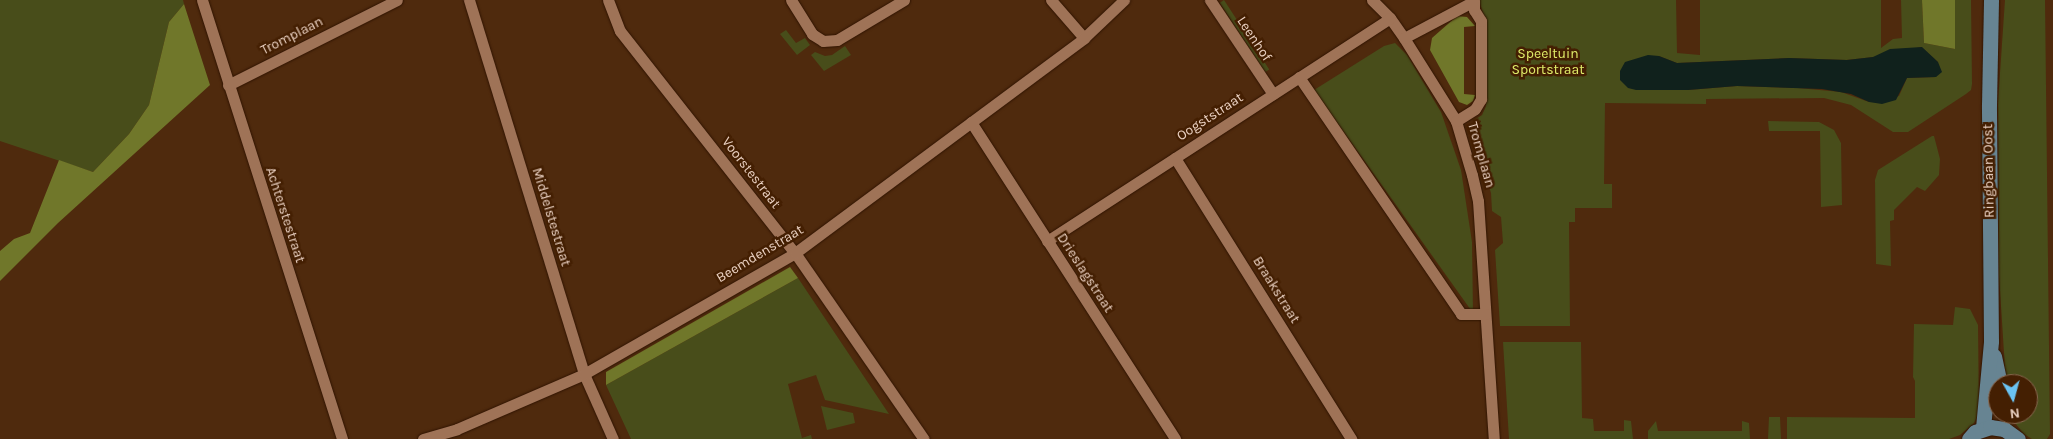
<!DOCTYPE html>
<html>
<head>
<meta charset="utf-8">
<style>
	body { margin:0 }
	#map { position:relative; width:2053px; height:439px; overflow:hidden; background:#4f2a0d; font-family:Karla,sans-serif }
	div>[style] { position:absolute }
	.green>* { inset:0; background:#484d1a; transform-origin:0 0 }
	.forest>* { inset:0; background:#70772a }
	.water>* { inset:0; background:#10211c }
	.roads { filter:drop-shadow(0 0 1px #301401) drop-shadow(0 0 1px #301401) }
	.minor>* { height:11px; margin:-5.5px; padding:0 5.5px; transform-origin:5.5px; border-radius:5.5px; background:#9f7357 }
	.primary>* { height:15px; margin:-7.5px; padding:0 7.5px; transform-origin:7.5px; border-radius:7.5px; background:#678492 }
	span { translate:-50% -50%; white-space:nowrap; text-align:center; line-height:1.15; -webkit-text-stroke:5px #441f02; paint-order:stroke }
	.street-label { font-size:14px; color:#ebd2c3 }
	.park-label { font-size:14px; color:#e0ec69 }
	.north { position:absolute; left:1988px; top:374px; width:50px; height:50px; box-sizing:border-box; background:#441f02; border:1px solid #87674f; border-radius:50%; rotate:173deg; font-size:14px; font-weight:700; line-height:20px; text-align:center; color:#ebd2c3 }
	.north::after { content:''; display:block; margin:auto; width:18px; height:22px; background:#6bc3f2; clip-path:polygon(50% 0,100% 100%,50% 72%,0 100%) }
</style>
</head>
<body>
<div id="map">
	<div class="green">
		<div style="clip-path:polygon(0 0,183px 0,184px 4px,169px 22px,149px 105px,129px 134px,93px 172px,0 141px)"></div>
		<div style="left:1224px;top:0;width:83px;height:5px;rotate:57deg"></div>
		<div style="clip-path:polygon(evenodd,1479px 0,1676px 0,1677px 53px,1700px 55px,1700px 0,1881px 0,1881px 48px,1893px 39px,1902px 38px,1901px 0,1922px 0,1924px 43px,1955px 49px,1955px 0,1971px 0,1972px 84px,1971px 90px,1966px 94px,1908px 132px,1893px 132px,1851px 105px,1824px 98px,1706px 99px,1706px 104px,1605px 103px,1604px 184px,1612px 184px,1612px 208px,1575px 208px,1575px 222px,1569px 222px,1570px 326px,1500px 326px,1495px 250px,1503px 243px,1501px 217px,1492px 211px,1491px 193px,1472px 132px,1477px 123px,1474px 120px,1482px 115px,1486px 106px,1487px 26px,1479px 0,1921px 47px,1938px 62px,1936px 77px,1907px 78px,1899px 96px,1869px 102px,1841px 92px,1798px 88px,1737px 86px,1688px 90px,1636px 90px,1659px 56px,1677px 63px,1789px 58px,1846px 60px,1874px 57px,1921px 47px)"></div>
		<div style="clip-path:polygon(2005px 0,2045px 0,2050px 434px,2047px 439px,2032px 439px,2024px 434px,2011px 418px,2010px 414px,2028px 414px,2028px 384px,2006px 384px,1999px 275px,1998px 102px)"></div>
		<div style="clip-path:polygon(786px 30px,796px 43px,805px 38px,810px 45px,797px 55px,780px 34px)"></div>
		<div style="clip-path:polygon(1395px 43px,1407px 55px,1441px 112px,1461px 170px,1472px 242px,1473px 313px,1314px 90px,1384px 46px)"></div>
		<div style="clip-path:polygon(845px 46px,851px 55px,824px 71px,811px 55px,815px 52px,825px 56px,832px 55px)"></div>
		<div style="clip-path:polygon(1768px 121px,1819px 122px,1834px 130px,1841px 143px,1842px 205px,1821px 207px,1820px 131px,1769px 131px)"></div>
		<div style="clip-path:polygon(1932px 136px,1934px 136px,1940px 159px,1939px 175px,1925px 191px,1917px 187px,1894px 210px,1894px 220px,1890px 221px,1891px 266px,1876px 264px,1875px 180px,1878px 170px)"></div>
		<div style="clip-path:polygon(798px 278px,889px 414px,825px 400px,816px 375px,788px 384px,802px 438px,811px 435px,812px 439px,631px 439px,606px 385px)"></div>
		<div style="clip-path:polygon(1955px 307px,1970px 309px,1978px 325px,1979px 412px,1974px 423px,1960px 435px,1949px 439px,1787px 439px,1787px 417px,1915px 418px,1915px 381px,1913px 377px,1914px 324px,1953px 325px)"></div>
		<div style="clip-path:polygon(1503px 342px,1581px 342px,1582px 418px,1593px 419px,1594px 431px,1624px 431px,1624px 420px,1631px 421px,1633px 439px,1509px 439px)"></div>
		<div style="clip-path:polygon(821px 406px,853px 413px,855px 423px,827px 430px)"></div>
		<div style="clip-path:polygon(1769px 417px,1780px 417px,1781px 439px,1768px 439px)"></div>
		<div style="clip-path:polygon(1656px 421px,1658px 431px,1742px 431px,1742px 421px,1749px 423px,1750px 439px,1648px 439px,1648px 431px)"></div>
	</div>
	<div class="forest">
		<div style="clip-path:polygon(1922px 0,1955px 0,1955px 49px,1924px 43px)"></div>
		<div style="clip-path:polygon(184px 4px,210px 85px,58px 223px,0 281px,0 251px,14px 239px,30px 233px,59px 160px,93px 172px,129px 134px,149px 105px,169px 22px)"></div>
		<div style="clip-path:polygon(1457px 16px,1467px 17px,1475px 26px,1464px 27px,1464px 94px,1475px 95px,1473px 101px,1467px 105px,1459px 102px,1430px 50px,1432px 38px)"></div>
		<div style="clip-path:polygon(790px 267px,798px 278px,606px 385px,606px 372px)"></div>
	</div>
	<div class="water">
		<div style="clip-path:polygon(1922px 47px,1938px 62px,1942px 72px,1936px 77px,1907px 78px,1896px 100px,1882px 104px,1869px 102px,1851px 94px,1822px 89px,1737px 86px,1688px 90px,1636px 90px,1628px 88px,1620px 80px,1620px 71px,1625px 62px,1648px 55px,1659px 56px,1677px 63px,1789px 58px,1847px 60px,1873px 57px,1890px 49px)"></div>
	</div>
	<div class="roads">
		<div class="minor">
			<div style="left:202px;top:0;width:461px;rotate:72.3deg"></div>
			<div style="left:469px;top:0;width:391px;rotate:72.9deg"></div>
			<div style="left:584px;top:374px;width:71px;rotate:66deg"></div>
			<div style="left:608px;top:0;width:33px;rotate:69deg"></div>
			<div style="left:620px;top:31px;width:283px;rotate:51.8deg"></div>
			<div style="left:795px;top:253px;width:226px;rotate:55.3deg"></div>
			<div style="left:791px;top:0;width:40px;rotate:58deg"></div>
			<div style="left:812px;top:34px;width:13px;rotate:32deg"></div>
			<div style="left:823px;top:41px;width:14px;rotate:-4deg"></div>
			<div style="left:837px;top:40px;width:78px;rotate:-30.8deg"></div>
			<div style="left:1051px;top:0;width:50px;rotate:49deg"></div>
			<div style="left:1210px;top:0;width:113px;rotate:56.2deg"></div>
			<div style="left:1372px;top:0;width:25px;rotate:45deg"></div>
			<div style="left:1390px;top:18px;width:24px;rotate:55deg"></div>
			<div style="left:1404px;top:38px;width:98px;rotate:57.9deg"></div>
			<div style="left:1456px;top:121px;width:56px;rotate:73.5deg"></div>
			<div style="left:1472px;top:175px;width:27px;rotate:77deg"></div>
			<div style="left:1478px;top:201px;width:239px;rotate:86.2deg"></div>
			<div style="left:1404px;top:38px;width:79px;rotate:-27.9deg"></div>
			<div style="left:1299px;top:77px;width:287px;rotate:55.6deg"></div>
			<div style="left:1461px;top:314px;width:24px"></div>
			<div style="left:228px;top:85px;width:189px;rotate:-26.7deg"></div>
			<div style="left:1456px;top:121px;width:22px;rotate:-32deg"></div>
			<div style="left:1475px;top:109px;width:12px;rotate:-59deg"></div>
			<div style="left:1481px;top:99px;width:78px;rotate:-90deg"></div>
			<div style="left:1481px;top:21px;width:13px;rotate:-122deg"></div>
			<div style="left:1474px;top:10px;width:10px;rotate:-90deg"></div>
			<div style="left:971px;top:122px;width:377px;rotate:57.2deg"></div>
			<div style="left:1175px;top:158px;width:332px;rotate:57.9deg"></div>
			<div style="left:1047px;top:241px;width:409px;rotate:-33deg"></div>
			<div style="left:423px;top:439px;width:35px;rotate:-16deg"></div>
			<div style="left:457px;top:429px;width:138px;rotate:-23.4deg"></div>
			<div style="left:584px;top:374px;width:243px;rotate:-29.8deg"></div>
			<div style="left:795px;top:253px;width:360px;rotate:-36.6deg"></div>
			<div style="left:1084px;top:38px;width:55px;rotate:-43.5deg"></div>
		</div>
		<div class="primary">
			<div style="left:1994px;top:356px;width:29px;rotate:78deg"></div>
			<div style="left:1983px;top:428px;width:87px;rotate:-84.7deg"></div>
			<div style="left:1991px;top:341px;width:236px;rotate:-90.5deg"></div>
			<div style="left:1989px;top:105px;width:105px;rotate:-88.9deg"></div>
			<div style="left:1969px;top:439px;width:9px;rotate:-49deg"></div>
			<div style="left:1975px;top:432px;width:16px;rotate:-18deg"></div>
			<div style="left:1990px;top:427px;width:14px;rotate:8deg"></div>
			<div style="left:2004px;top:429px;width:17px;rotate:36deg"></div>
		</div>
	</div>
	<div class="street-label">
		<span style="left:292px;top:36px;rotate:-27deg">Tromplaan</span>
		<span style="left:1254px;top:39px;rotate:56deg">Leenhof</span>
		<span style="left:1210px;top:117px;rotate:-33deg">Oogststraat</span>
		<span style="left:1481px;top:155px;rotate:74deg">Tromplaan</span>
		<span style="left:1989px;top:171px;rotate:-91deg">Ringbaan Oost</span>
		<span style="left:751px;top:173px;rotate:52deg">Voorstestraat</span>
		<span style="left:285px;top:215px;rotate:72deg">Achterstestraat</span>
		<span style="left:551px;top:217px;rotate:73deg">Middelstestraat</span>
		<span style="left:760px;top:254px;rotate:-31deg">Beemdenstraat</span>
		<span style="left:1085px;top:273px;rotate:57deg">Drieslagstraat</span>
		<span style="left:1276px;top:290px;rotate:58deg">Braakstraat</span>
	</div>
	<div class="park-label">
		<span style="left:1548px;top:62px">Speeltuin<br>Sportstraat</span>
	</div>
	<div class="north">N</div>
</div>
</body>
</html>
